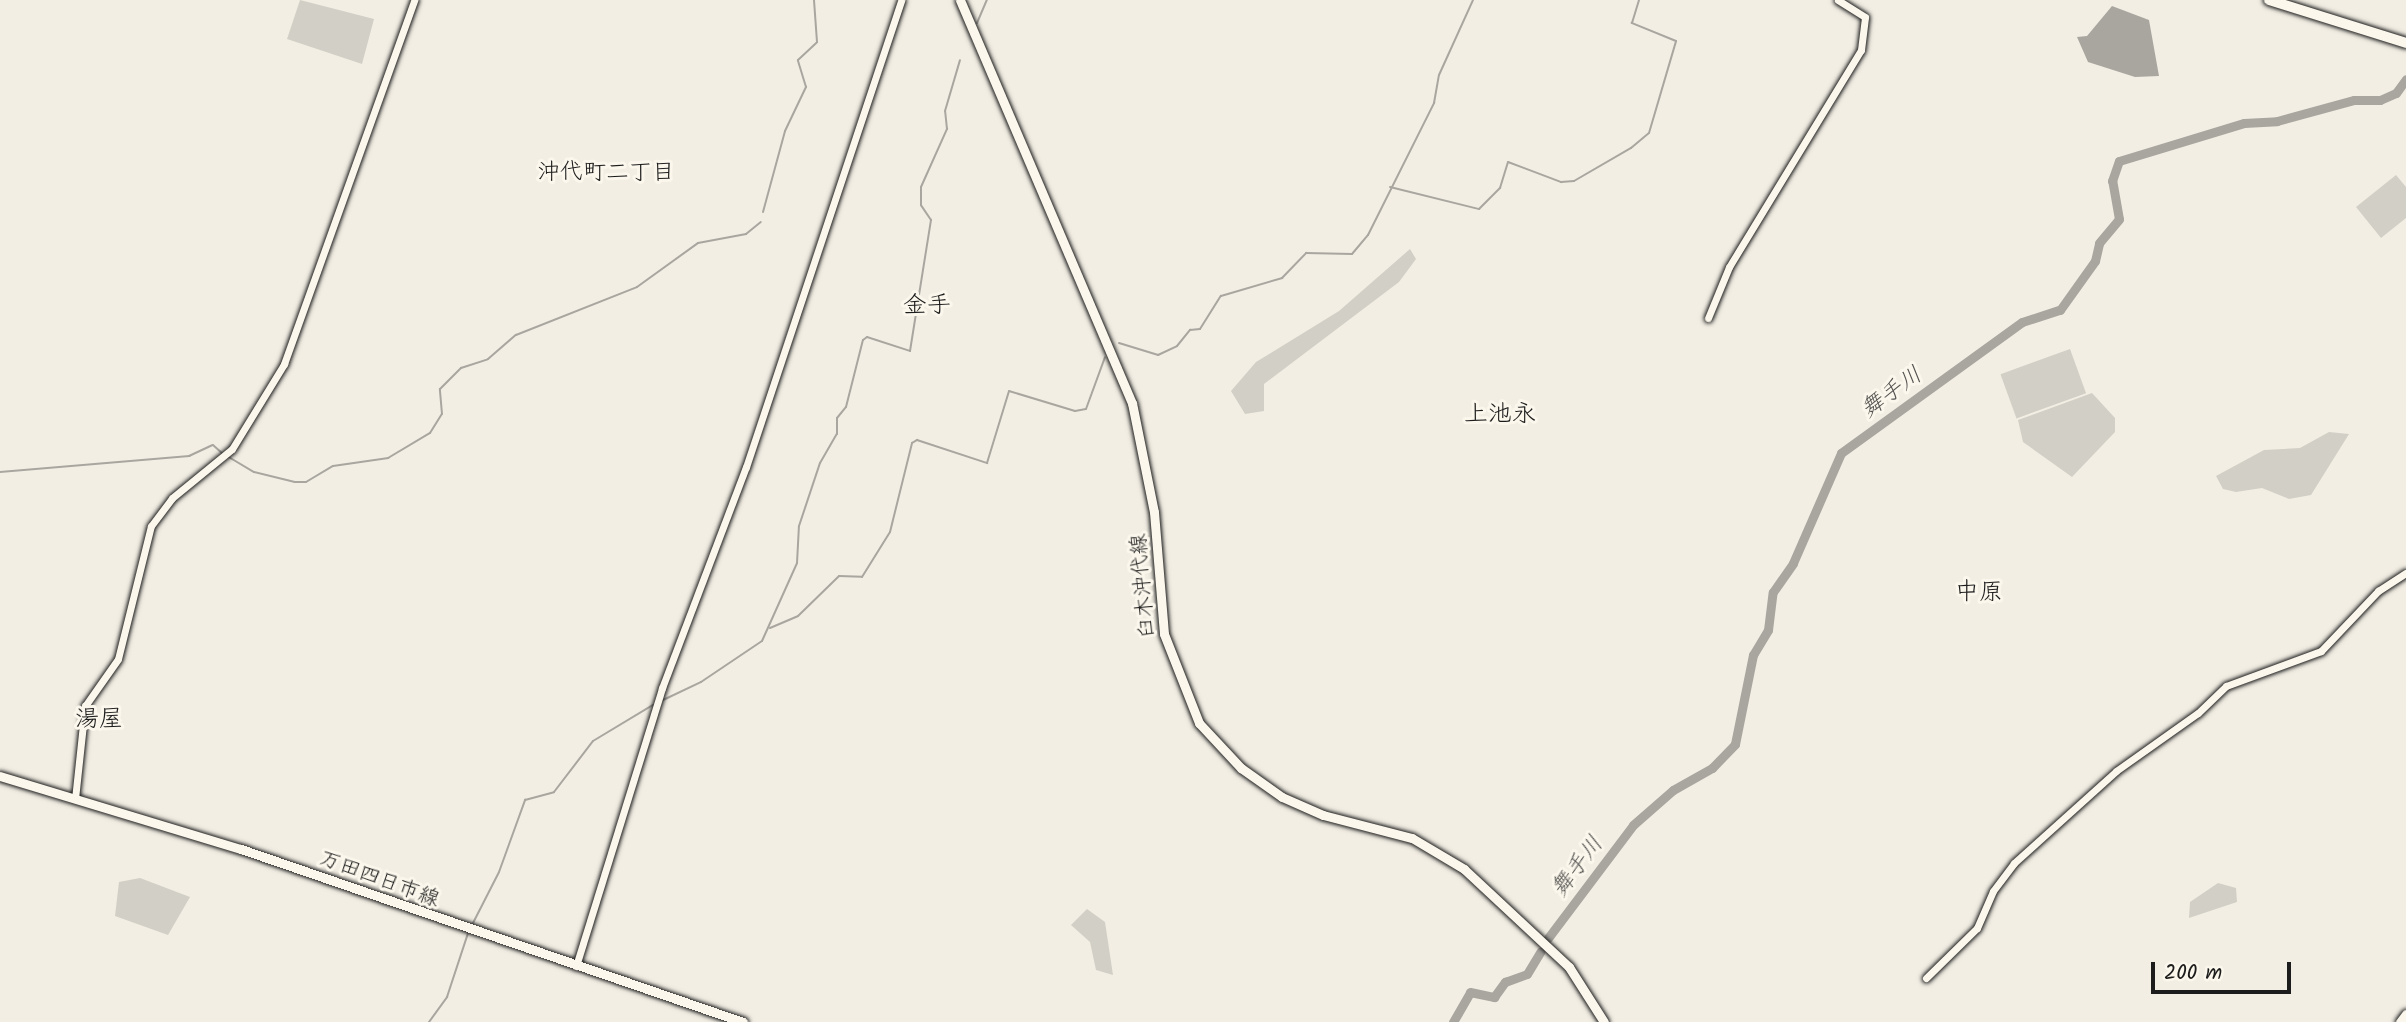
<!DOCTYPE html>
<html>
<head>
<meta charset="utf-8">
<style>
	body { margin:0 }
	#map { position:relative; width:2406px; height:1022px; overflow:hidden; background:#f2eee4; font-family:Kalam,"Klee One",sans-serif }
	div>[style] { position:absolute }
	.green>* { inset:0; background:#d2cfc6; transform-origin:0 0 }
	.water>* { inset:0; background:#a9a6a0 }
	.stream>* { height:2px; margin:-1px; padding:0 1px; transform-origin:1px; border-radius:1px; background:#a9a6a0 }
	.river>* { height:9px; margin:-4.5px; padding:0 4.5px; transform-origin:4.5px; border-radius:4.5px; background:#a9a6a0 }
	.roads { filter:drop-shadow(0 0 2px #1c1c1c) drop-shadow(0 0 2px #1c1c1c) }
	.minor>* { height:7px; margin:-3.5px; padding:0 3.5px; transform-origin:3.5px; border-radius:3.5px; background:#fbf7ec }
	.major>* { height:9px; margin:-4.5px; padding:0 4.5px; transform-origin:4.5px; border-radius:4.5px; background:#fbf7ec }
	.highway>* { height:10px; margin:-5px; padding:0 5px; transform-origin:5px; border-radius:5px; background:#fbf7ec }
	span { translate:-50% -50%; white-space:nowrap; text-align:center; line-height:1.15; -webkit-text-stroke:6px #fbf7ec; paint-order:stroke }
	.street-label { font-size:21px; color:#1c1c1c }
	.neighbourhood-label { font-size:23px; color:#1c1c1c }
	.water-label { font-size:23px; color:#545351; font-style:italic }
	.quarter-label { font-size:24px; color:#1c1c1c }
	.scale { position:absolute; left:2151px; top:962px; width:140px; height:32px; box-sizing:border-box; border:4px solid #1c1c1c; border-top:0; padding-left:9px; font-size:21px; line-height:24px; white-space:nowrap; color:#1c1c1c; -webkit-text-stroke:5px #fbf7ec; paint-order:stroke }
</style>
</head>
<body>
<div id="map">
	<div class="green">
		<div style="clip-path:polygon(300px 0,374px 19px,362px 64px,287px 39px)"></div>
		<div style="clip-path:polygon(2396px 175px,2406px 187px,2406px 218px,2381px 238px,2356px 207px)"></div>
		<div style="clip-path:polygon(1410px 249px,1416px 259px,1399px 282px,1264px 384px,1264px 411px,1245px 414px,1231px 391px,1256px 362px,1339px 311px)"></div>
		<div style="left:2070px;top:349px;width:47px;height:74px;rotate:70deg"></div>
		<div style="clip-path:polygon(2092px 393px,2115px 418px,2115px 432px,2072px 477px,2023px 442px,2018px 420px)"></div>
		<div style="clip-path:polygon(2329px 432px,2349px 434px,2311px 495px,2289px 499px,2262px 488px,2236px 492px,2223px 489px,2216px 476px,2264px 450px,2300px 448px)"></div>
		<div style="clip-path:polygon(140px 878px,190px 897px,168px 935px,115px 916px,119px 882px)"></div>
		<div style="clip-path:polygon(2218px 883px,2236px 888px,2237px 902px,2189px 918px,2190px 902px)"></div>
		<div style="clip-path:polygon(1087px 909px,1105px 922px,1113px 975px,1096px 970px,1090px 942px,1071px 925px)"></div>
	</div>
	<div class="water">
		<div style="clip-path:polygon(2112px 6px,2149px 20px,2159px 76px,2135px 77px,2088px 62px,2077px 37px,2087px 36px)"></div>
	</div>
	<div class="stream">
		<div style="left:977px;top:23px;width:25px;rotate:-67deg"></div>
		<div style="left:1390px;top:187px;width:92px;rotate:13.9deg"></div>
		<div style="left:1479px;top:209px;width:30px;rotate:-45deg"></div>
		<div style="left:1500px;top:188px;width:27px;rotate:-73deg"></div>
		<div style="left:1508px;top:162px;width:57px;rotate:20.7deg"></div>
		<div style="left:1561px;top:182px;width:13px;rotate:-4deg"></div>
		<div style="left:1574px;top:181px;width:66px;rotate:-30.1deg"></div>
		<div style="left:1631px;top:148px;width:23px;rotate:-40deg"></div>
		<div style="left:1649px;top:133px;width:96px;rotate:-73.6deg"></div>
		<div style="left:1676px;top:41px;width:48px;rotate:-157.8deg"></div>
		<div style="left:1632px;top:23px;width:24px;rotate:-73deg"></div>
		<div style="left:763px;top:212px;width:84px;rotate:-74.8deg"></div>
		<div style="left:785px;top:131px;width:49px;rotate:-64.5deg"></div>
		<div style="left:806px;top:87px;width:28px;rotate:-107deg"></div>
		<div style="left:798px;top:60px;width:26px;rotate:-43deg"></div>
		<div style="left:817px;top:42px;width:42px;rotate:-94.1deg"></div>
		<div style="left:1119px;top:343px;width:41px;rotate:17.1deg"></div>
		<div style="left:1158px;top:355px;width:21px;rotate:-25deg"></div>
		<div style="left:1177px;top:346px;width:21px;rotate:-51deg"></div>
		<div style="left:1190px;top:330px;width:10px;rotate:-6deg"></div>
		<div style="left:1200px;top:329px;width:39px;rotate:-58deg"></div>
		<div style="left:1221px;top:296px;width:64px;rotate:-16.4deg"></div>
		<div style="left:1282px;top:278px;width:35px;rotate:-46deg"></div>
		<div style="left:1306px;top:253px;width:46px;rotate:1.2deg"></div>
		<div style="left:1352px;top:254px;width:25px;rotate:-50deg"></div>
		<div style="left:1368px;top:235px;width:148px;rotate:-63.4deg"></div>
		<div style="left:1434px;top:103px;width:28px;rotate:-80deg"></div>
		<div style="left:1439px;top:75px;width:82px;rotate:-65.6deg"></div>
		<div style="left:227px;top:456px;width:31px;rotate:31deg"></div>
		<div style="left:254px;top:472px;width:42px;rotate:13.7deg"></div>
		<div style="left:295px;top:482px;width:11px"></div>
		<div style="left:306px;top:482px;width:31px;rotate:-31deg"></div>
		<div style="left:333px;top:466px;width:56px;rotate:-8.3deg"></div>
		<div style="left:388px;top:458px;width:49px;rotate:-30.8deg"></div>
		<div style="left:430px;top:433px;width:22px;rotate:-58deg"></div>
		<div style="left:442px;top:414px;width:25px;rotate:-95deg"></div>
		<div style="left:440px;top:389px;width:30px;rotate:-45deg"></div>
		<div style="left:461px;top:368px;width:28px;rotate:-18deg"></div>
		<div style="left:488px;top:359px;width:37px;rotate:-41deg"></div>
		<div style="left:516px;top:335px;width:130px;rotate:-21.6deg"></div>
		<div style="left:637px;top:287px;width:75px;rotate:-35.8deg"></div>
		<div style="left:698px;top:243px;width:49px;rotate:-10.6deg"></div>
		<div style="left:746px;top:234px;width:19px;rotate:-39deg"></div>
		<div style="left:0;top:472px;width:190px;rotate:-4.8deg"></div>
		<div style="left:189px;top:456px;width:26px;rotate:-25deg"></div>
		<div style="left:213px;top:445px;width:12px;rotate:42deg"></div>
		<div style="left:770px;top:628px;width:30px;rotate:-23deg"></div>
		<div style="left:798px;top:616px;width:57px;rotate:-44.3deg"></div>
		<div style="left:839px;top:576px;width:23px;rotate:2deg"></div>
		<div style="left:862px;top:577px;width:53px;rotate:-58.1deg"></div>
		<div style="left:890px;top:532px;width:92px;rotate:-76.1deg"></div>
		<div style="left:912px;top:443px;width:6px;rotate:-31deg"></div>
		<div style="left:917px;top:440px;width:74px;rotate:18.2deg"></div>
		<div style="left:987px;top:463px;width:75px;rotate:-73deg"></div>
		<div style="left:1009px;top:391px;width:69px;rotate:16.9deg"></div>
		<div style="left:1075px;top:411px;width:11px;rotate:-10deg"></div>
		<div style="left:1086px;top:409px;width:55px;rotate:-69.9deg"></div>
		<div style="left:661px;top:701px;width:44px;rotate:-25.4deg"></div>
		<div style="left:701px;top:682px;width:73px;rotate:-33.9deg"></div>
		<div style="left:762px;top:641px;width:85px;rotate:-65.8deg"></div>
		<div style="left:797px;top:563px;width:37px;rotate:-87deg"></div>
		<div style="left:799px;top:526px;width:66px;rotate:-71.6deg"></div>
		<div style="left:820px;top:463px;width:34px;rotate:-60deg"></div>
		<div style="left:837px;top:434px;width:16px;rotate:-90deg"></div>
		<div style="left:837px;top:418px;width:14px;rotate:-51deg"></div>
		<div style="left:846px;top:407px;width:69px;rotate:-75.8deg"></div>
		<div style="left:863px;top:340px;width:5px;rotate:-37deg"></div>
		<div style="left:867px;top:337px;width:45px;rotate:18deg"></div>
		<div style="left:910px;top:351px;width:133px;rotate:-80.9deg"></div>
		<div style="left:931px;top:220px;width:18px;rotate:-124deg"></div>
		<div style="left:921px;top:205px;width:18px;rotate:-90deg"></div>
		<div style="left:921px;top:187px;width:64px;rotate:-65.9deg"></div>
		<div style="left:947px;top:129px;width:18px;rotate:-96deg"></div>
		<div style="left:945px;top:111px;width:53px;rotate:-73.6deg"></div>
		<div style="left:472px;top:925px;width:59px;rotate:-63deg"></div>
		<div style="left:499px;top:872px;width:77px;rotate:-70.1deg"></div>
		<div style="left:525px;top:800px;width:30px;rotate:-15deg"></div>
		<div style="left:554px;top:792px;width:64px;rotate:-52.6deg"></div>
		<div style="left:593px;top:741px;width:70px;rotate:-31deg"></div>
		<div style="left:429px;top:1022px;width:31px;rotate:-54deg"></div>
		<div style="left:447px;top:997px;width:67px;rotate:-71.8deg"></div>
	</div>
	<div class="river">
		<div style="left:1548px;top:938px;width:141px;rotate:-53deg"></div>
		<div style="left:1633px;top:825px;width:53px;rotate:-41.2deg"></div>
		<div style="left:1673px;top:790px;width:45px;rotate:-29.4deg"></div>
		<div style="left:1712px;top:768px;width:33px;rotate:-46deg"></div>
		<div style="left:1735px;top:744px;width:91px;rotate:-78.6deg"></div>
		<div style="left:1753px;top:655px;width:29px;rotate:-59deg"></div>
		<div style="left:1768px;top:630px;width:38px;rotate:-83deg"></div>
		<div style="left:1773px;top:592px;width:35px;rotate:-55deg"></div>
		<div style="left:1793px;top:563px;width:120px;rotate:-66.4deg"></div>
		<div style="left:1841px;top:453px;width:223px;rotate:-35.9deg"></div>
		<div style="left:2022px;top:322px;width:40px;rotate:-18deg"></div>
		<div style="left:2060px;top:310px;width:60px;rotate:-54.5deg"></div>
		<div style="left:2095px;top:261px;width:18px;rotate:-77deg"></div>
		<div style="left:2099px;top:243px;width:31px;rotate:-50deg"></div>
		<div style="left:2119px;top:219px;width:39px;rotate:-100deg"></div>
		<div style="left:2112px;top:181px;width:21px;rotate:-71deg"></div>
		<div style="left:2119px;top:161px;width:131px;rotate:-16.9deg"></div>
		<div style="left:2244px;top:123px;width:33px;rotate:-3deg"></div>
		<div style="left:2277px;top:121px;width:80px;rotate:-15.3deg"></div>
		<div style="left:2354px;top:100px;width:26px"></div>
		<div style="left:2380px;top:100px;width:17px;rotate:-24deg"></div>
		<div style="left:2396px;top:93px;width:17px;rotate:-54deg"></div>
		<div style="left:1453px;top:1022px;width:34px;rotate:-60deg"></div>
		<div style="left:1470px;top:992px;width:25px;rotate:12deg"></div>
		<div style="left:1494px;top:997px;width:19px;rotate:-54deg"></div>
		<div style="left:1505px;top:982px;width:23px;rotate:-20deg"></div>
		<div style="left:1527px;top:974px;width:26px;rotate:-59deg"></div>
	</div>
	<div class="roads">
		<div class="minor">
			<div style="left:1708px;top:318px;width:55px;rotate:-67.6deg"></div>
			<div style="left:1729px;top:267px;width:254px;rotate:-58.7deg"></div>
			<div style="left:1861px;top:50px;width:33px;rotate:-83deg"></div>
			<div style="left:1865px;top:17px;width:32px;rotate:-148deg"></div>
			<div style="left:75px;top:799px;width:94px;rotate:-83.9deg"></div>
			<div style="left:85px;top:706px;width:57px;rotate:-54.9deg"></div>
			<div style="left:118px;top:659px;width:137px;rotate:-76.1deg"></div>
			<div style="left:151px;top:526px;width:35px;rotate:-53deg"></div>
			<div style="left:172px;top:498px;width:77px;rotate:-39.2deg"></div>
			<div style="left:232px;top:449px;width:100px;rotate:-58.5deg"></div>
			<div style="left:284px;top:364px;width:387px;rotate:-70.3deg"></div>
			<div style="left:576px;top:966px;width:291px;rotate:-72.8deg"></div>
			<div style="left:662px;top:688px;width:236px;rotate:-69.2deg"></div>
			<div style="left:746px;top:467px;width:492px;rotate:-71.6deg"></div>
			<div style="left:1926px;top:978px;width:71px;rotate:-44.4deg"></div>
			<div style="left:1977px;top:928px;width:40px;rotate:-66.6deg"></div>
			<div style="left:1993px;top:891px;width:35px;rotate:-53deg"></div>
			<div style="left:2014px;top:863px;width:137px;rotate:-42deg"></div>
			<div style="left:2116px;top:771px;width:100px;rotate:-35.3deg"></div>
			<div style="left:2198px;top:713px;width:39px;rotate:-44deg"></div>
			<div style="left:2226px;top:686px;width:101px;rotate:-20.2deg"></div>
			<div style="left:2321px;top:651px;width:83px;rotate:-46.5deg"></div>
			<div style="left:2378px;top:591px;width:33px;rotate:-33deg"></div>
		</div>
		<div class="major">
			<div style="left:960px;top:0;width:438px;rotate:66.9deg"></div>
			<div style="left:1132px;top:403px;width:111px;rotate:78.6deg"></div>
			<div style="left:1154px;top:512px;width:122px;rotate:85.3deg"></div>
			<div style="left:1164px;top:634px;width:96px;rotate:68.5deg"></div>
			<div style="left:1199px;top:723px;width:62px;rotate:47deg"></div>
			<div style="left:1241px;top:768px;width:50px;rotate:35.3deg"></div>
			<div style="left:1282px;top:797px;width:45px;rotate:23.7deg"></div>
			<div style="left:1323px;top:815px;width:92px;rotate:14.5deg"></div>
			<div style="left:1412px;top:838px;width:61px;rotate:30.8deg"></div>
			<div style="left:1464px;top:869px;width:144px;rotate:43deg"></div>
			<div style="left:1569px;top:967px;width:65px;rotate:57.5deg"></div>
			<div style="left:0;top:776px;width:252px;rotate:16.9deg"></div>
			<div style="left:241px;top:849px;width:531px;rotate:19.02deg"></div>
			<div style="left:2400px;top:1022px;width:10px;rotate:-53deg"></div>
		</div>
		<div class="highway">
			<div style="left:2269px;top:0;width:144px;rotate:17.4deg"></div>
		</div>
	</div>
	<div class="street-label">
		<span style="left:1144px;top:586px;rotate:-95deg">臼木沖代線</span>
		<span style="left:379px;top:880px;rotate:20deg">万田四日市線</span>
	</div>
	<div class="neighbourhood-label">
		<span style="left:606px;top:173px">沖代町二丁目</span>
	</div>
	<div class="water-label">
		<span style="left:1892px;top:393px;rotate:-36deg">舞手川</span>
		<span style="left:1578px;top:867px;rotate:-53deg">舞手川</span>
	</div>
	<div class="quarter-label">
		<span style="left:927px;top:306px">金手</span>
		<span style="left:1500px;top:415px">上池永</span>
		<span style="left:1979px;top:593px">中原</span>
		<span style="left:99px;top:720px">湯屋</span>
	</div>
	<div class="scale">200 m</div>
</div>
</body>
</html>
